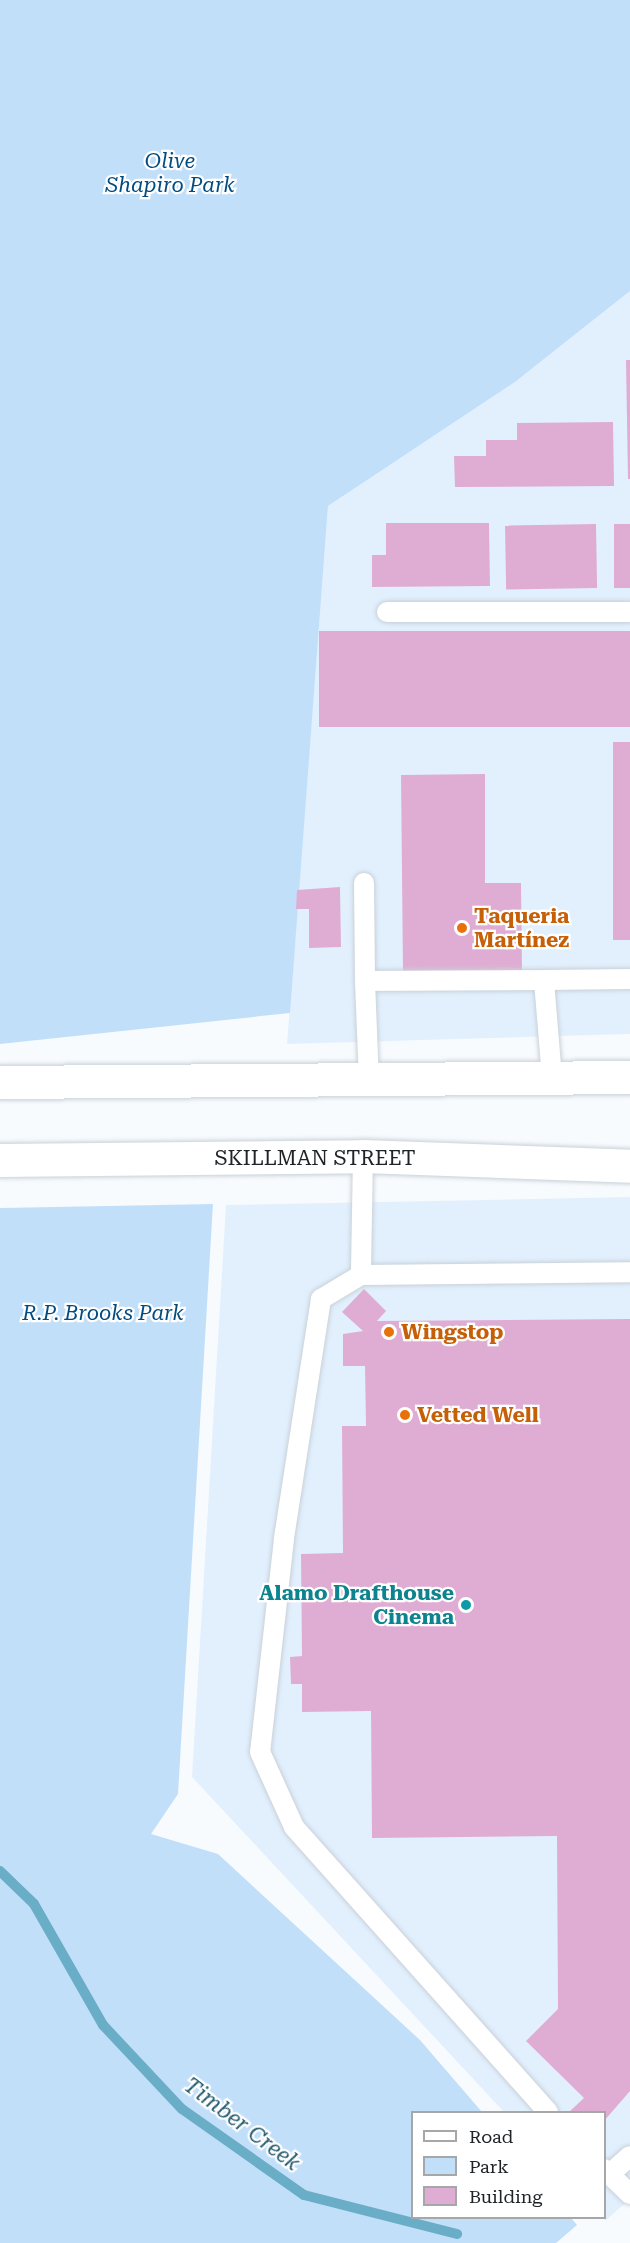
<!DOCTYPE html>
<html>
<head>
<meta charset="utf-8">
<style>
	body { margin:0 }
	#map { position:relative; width:630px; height:2243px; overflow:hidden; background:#f8fbfe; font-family:"Roboto Serif",serif }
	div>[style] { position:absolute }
	.built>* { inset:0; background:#e2f0fe }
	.green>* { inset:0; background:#c2dffa }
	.stream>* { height:10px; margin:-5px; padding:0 5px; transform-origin:5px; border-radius:5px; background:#6aadc6 }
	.building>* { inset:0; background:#dfadd3; transform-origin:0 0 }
	.roads { filter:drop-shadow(0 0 2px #c9d1d8) drop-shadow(0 0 2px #c9d1d8) }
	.lane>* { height:20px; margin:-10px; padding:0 10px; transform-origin:10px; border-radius:10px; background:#fff }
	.secondary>* { height:33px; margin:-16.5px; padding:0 16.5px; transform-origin:16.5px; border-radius:16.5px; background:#fff }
	.dots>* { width:16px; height:16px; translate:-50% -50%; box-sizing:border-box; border:3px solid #fff; border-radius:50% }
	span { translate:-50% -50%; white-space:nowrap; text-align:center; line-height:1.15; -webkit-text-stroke:4.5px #fff; paint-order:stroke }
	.park-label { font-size:21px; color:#034c80; font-style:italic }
	.food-label { font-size:21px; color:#c56008; font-weight:700 }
	.left { translate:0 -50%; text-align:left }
	.street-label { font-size:21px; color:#212427 }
	.culture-label { font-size:21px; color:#0d838f; font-weight:700 }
	.right { translate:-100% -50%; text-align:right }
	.water-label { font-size:22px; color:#245a6d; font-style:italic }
	.legend { position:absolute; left:411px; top:2111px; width:195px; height:108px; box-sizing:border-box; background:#fff; border:2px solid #a6a7a9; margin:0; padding:8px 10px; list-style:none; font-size:18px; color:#212427 }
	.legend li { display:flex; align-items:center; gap:12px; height:30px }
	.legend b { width:30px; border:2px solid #a6a7a9 }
</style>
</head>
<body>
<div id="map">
	<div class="built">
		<div style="clip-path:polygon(630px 291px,630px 1034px,287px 1044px,328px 506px,515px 382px)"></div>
		<div style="clip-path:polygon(630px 1197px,630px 2199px,605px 2221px,604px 2112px,504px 2112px,192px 1777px,226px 1205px)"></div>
	</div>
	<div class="green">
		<div style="clip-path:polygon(0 0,630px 0,630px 291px,515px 382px,328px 506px,290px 1013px,0 1044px)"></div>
		<div style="clip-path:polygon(213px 1204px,178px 1794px,151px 1834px,218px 1854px,420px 2040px,482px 2112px,412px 2112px,412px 2218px,571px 2218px,577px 2225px,556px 2243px,0 2243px,0 1208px)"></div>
	</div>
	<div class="stream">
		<div style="left:0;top:1871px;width:47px;rotate:44.1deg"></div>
		<div style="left:34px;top:1904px;width:139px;rotate:60.3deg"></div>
		<div style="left:103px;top:2025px;width:115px;rotate:46.8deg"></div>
		<div style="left:182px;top:2109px;width:149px;rotate:35.2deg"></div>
		<div style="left:304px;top:2195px;width:158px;rotate:14.3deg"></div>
	</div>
	<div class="building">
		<div style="clip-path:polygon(626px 360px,630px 360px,630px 479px,628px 479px)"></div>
		<div style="clip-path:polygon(613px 422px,614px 486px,455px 487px,454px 456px,486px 456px,486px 440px,517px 440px,517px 423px)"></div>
		<div style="clip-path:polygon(386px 523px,489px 523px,490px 586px,372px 587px,372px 555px,386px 555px)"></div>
		<div style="left:596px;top:524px;width:64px;height:91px;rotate:89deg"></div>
		<div style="left:614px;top:524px;width:16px;height:64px"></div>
		<div style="left:630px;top:631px;width:96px;height:311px;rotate:90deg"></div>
		<div style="left:613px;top:742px;width:17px;height:198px"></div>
		<div style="clip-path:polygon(485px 774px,485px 883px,521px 883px,522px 973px,403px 973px,401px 775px)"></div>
		<div style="clip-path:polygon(340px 887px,341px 947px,309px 948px,309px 909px,296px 909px,297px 890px)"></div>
		<div style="clip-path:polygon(364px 1289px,386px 1311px,377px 1321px,630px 1319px,630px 2091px,604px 2121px,604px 2112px,569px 2112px,584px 2098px,526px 2041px,558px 2009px,557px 1836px,372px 1838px,371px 1711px,302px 1712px,302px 1684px,291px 1684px,290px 1657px,302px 1656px,301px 1554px,343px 1553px,342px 1426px,366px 1426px,365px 1366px,343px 1366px,343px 1334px,363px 1331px,342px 1312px)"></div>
	</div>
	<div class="roads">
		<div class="lane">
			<div style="left:387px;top:612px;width:243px"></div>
			<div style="left:364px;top:883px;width:98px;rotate:89.4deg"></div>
			<div style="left:552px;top:1078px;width:98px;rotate:-94.7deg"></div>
			<div style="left:544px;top:980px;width:86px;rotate:-0.7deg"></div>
			<div style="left:369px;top:1081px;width:100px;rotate:-92.3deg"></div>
			<div style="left:365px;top:981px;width:179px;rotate:-0.3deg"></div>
			<div style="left:363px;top:1156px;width:119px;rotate:91deg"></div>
			<div style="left:361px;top:1275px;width:269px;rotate:-0.6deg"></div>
			<div style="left:361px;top:1275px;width:47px;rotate:149deg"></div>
			<div style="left:321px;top:1299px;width:243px;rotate:98.8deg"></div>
			<div style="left:284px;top:1539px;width:214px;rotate:96.4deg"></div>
			<div style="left:260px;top:1752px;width:82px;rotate:65.6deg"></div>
			<div style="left:294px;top:1827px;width:382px;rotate:48.3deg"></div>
			<div style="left:604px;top:2169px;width:36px;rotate:44deg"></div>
			<div style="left:611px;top:2173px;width:25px;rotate:-42deg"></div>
		</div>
		<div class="secondary">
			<div style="left:0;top:1082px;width:630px;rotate:-0.45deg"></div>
			<div style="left:0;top:1160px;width:363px;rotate:-0.6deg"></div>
			<div style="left:363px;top:1156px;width:267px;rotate:2.1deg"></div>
		</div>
	</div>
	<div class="dots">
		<div style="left:462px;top:928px;background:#e8710a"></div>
		<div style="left:389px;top:1332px;background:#e8710a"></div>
		<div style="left:405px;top:1415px;background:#e8710a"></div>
		<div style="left:466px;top:1605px;background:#0f9aa8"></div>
	</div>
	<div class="park-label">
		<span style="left:170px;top:173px">Olive<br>Shapiro Park</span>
		<span style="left:103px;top:1313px">R.P. Brooks Park</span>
	</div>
	<div class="food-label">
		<span class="left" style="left:474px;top:928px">Taqueria<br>Martínez</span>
		<span class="left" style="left:401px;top:1332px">Wingstop</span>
		<span class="left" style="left:417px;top:1415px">Vetted Well</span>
	</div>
	<div class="street-label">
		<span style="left:315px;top:1158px">SKILLMAN STREET</span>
	</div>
	<div class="culture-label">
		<span class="right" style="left:454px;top:1605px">Alamo Drafthouse<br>Cinema</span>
	</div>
	<div class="water-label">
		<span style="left:242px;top:2124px;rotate:37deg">Timber Creek</span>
	</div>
	<ul class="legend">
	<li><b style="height:8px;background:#fff"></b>Road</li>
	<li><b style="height:16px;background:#c2dffa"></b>Park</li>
	<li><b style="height:16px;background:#dfadd3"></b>Building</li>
	</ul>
</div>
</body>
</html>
